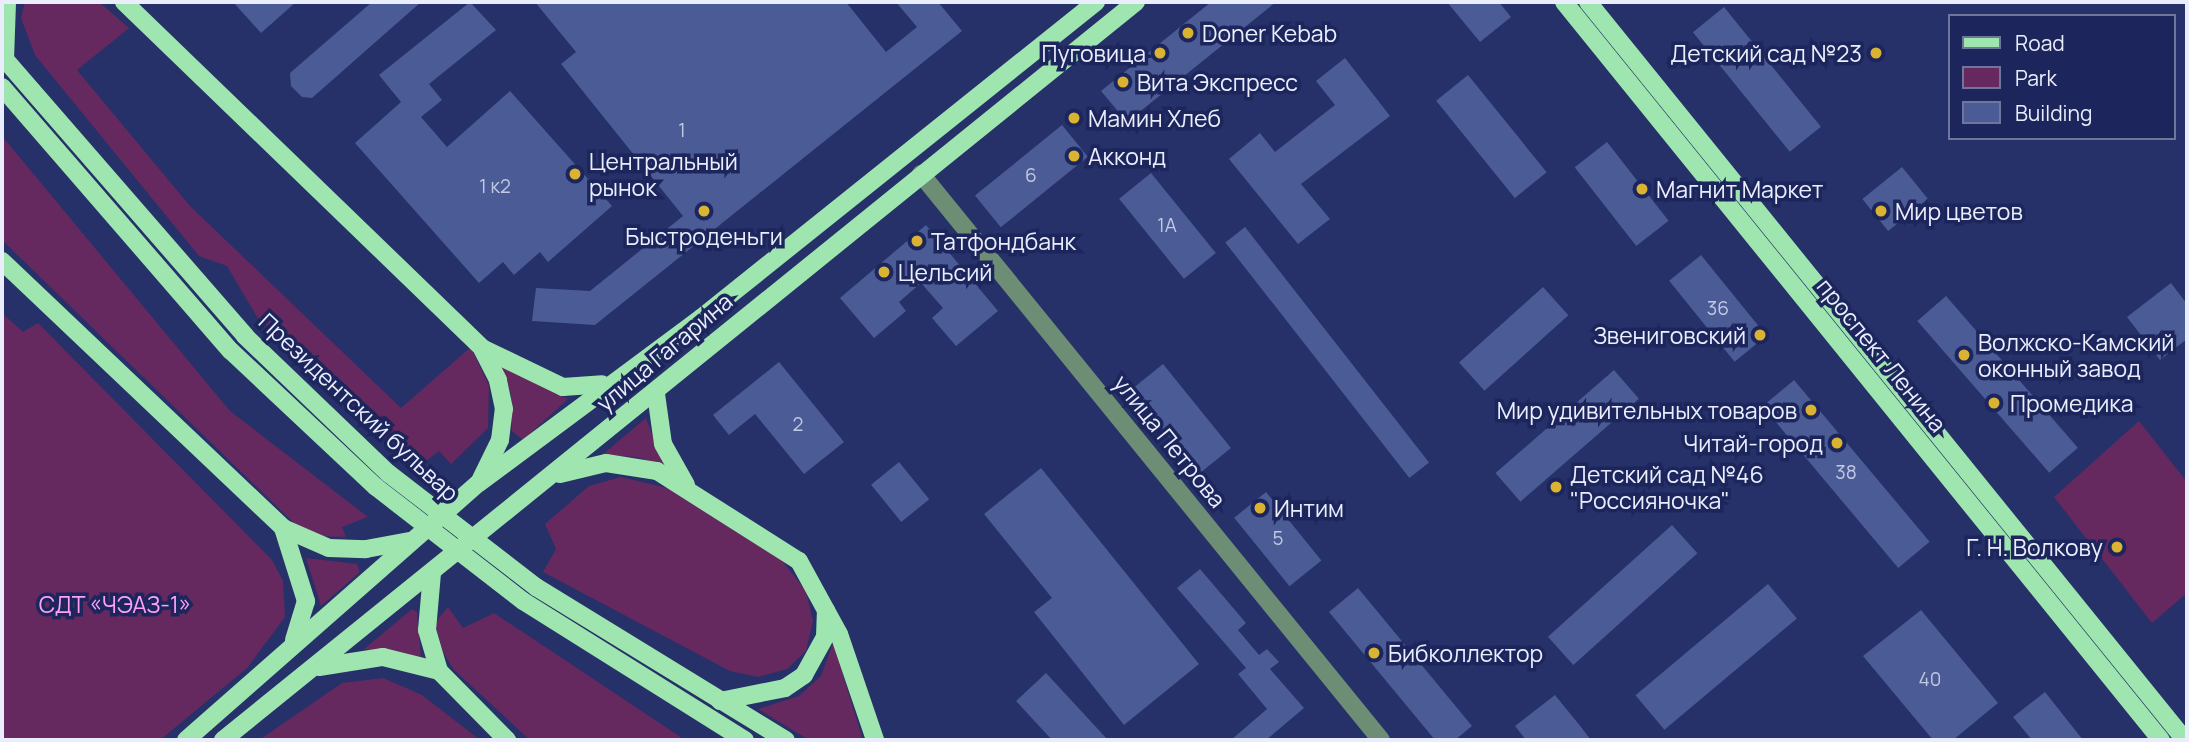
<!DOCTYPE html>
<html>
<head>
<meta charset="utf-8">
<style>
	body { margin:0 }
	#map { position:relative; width:2189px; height:742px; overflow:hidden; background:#253168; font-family:Manrope,sans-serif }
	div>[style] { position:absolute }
	.green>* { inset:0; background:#65295f }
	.building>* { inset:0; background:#4b5b96; transform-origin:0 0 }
	.minor>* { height:18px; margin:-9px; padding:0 9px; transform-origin:9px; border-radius:9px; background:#6d8e74 }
	.major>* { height:18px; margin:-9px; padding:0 9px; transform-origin:9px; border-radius:9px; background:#9fe5af }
	.major-bridge>* { height:18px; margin:-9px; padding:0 9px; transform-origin:9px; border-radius:9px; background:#9fe5af }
	.dots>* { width:19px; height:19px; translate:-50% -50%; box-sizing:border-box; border:4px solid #1c265c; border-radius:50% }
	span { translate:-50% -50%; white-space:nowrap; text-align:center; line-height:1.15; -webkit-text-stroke:7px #1c265c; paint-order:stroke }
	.number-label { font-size:19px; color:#c2c9e2 }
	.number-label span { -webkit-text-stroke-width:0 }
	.poi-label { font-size:23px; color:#eaeefc }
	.left { translate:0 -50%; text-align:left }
	.right { translate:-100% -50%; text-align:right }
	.street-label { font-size:23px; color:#eaeefc }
	.park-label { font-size:23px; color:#fea0f3 }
	.frame { position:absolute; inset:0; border:4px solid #eaeefc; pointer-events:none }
	.legend { position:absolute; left:1948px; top:14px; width:228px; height:126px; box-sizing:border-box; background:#1c265c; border:2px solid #6e769c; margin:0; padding:9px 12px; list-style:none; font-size:21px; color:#eaeefc }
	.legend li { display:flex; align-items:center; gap:14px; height:35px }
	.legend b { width:35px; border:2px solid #6e769c }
</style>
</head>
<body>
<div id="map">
	<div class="green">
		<div style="clip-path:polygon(25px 2px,99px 2px,129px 28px,77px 70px,190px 206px,401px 408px,471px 347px,489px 386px,488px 428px,451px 464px,439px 451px,416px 469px,257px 317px,227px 266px,199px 256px,35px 55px,21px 18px)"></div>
		<div style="clip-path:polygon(2px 136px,230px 411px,368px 517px,342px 527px,346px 537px,318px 536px,296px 525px,2px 240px)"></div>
		<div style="clip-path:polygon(2px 313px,23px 332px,38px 323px,272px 560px,283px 581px,285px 617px,247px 668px,160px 740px,2px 740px)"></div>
		<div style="clip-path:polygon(500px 366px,568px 399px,523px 440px,512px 431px,511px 394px)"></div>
		<div style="clip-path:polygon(646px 418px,664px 466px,637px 457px,602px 455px)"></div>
		<div style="clip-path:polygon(2139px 421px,2187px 482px,2187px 593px,2152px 623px,2054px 497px)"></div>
		<div style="clip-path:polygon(621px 477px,680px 491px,779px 557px,806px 591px,813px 621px,806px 651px,787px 669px,758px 677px,730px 671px,543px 572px,556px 549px,545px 524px,589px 486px)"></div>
		<div style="clip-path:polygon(306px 558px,357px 564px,360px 572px,321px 606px)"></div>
		<div style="clip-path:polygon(448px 607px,463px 628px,494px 613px,685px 740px,530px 740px,454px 670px,443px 652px,435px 623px)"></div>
		<div style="clip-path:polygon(412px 609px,417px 612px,421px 657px,364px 649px)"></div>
		<div style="clip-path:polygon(833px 643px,863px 740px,809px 740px,758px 709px,799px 696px,821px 676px)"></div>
		<div style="clip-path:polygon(383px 678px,422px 695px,480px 740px,259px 740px,342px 683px)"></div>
	</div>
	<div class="building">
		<div style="clip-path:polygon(233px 2px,296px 2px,261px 33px)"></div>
		<div style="clip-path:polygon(372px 2px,421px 2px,312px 98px,302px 97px,291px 86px,290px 73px)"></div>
		<div style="clip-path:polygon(470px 2px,496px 30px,429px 84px,442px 100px,421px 117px,447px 147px,510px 91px,612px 206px,548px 262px,540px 252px,514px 275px,503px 262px,479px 283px,355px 143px,401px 102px,379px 75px)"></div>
		<div style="clip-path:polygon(535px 2px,846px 2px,886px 52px,917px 27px,896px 2px,938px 2px,962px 31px,595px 325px,532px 321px,536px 288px,590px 291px,683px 216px,561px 64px,576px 52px)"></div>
		<div style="clip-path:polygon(1211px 2px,1276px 2px,1127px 122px,1101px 91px)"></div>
		<div style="clip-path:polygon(1447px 2px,1499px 2px,1511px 17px,1480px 42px)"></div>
		<div style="left:1724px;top:7px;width:154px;height:40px;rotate:51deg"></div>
		<div style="clip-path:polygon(1345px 58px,1390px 116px,1301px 184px,1330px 219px,1298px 244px,1229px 159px,1260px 133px,1275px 152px,1335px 105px,1316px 81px)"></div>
		<div style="left:1468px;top:75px;width:125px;height:41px;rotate:51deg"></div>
		<div style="left:1062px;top:125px;width:41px;height:112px;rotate:51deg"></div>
		<div style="left:1607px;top:142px;width:100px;height:41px;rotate:52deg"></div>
		<div style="left:1902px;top:167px;width:41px;height:51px;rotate:51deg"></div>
		<div style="left:1151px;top:173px;width:103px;height:41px;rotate:51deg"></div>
		<div style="clip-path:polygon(926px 225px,998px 311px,956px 346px,932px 318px,943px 308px,921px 283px,899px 302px,906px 311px,874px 338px,840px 298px)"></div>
		<div style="left:1245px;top:227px;width:299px;height:25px;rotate:52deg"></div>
		<div style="left:1701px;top:255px;width:104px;height:41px;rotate:51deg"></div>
		<div style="clip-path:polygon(2171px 283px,2187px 304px,2187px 339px,2160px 360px,2127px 317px)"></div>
		<div style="left:1543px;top:287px;width:38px;height:113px;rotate:48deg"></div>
		<div style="left:1946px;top:296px;width:201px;height:38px;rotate:49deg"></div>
		<div style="clip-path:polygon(779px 362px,844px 442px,804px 474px,755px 414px,729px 435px,713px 415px)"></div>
		<div style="left:1163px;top:364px;width:108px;height:41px;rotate:51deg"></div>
		<div style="left:1614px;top:370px;width:38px;height:157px;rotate:49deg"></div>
		<div style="left:1794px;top:380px;width:211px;height:41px;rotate:50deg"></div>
		<div style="left:899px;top:462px;width:48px;height:36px;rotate:51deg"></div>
		<div style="clip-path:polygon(1041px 468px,1199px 664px,1124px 725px,1034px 612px,1052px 598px,984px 514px)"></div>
		<div style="left:1266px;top:492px;width:88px;height:41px;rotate:51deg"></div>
		<div style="left:1672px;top:525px;width:38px;height:167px;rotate:48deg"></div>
		<div style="clip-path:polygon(1200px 569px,1246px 623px,1238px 630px,1259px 655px,1267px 649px,1279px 662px,1270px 669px,1304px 708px,1266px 740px,1231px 740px,1267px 709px,1238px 674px,1246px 668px,1177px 588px)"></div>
		<div style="left:1768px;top:584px;width:45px;height:173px;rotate:50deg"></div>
		<div style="clip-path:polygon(1358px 588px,1472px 726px,1455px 740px,1435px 740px,1329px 612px)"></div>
		<div style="clip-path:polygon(1921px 610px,1998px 703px,1953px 740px,1933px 740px,1863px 656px)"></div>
		<div style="clip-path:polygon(1046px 673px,1108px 740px,1052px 740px,1016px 701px)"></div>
		<div style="clip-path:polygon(2045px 692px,2083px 740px,2032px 740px,2013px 717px)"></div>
		<div style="clip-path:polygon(1555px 695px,1581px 727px,1591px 740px,1526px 740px,1515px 726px)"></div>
	</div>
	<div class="minor">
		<div style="left:921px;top:174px;width:729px;rotate:50.9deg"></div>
	</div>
	<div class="major">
		<div style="left:124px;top:2px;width:498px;rotate:44deg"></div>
		<div style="left:482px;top:348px;width:90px;rotate:25.7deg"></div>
		<div style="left:563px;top:387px;width:39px;rotate:-4deg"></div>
		<div style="left:1564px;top:2px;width:949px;rotate:51.03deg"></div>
		<div style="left:1588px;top:2px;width:949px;rotate:51.03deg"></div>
		<div style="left:2px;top:56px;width:371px;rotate:49deg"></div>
		<div style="left:245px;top:336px;width:198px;rotate:43.8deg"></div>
		<div style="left:5px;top:60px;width:58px;rotate:-88deg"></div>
		<div style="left:2px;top:87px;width:349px;rotate:49.1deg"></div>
		<div style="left:231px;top:351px;width:199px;rotate:43.2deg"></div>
		<div style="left:2px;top:261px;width:388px;rotate:43.5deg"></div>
		<div style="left:283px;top:528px;width:50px;rotate:23.5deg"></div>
		<div style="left:329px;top:548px;width:37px;rotate:2deg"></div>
		<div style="left:366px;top:549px;width:44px;rotate:-10.5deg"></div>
		<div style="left:656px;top:394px;width:50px;rotate:82deg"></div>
		<div style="left:663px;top:444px;width:47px;rotate:60.7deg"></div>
		<div style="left:560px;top:474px;width:47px;rotate:-13.4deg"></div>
		<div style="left:606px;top:463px;width:52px;rotate:8.9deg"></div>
		<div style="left:657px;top:471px;width:168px;rotate:32.4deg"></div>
		<div style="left:799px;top:561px;width:83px;rotate:61.3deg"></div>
		<div style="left:839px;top:634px;width:112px;rotate:71.2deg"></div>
		<div style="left:481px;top:479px;width:43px;rotate:-64deg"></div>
		<div style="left:500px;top:440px;width:31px;rotate:-83deg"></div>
		<div style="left:504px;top:409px;width:30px;rotate:-102deg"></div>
		<div style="left:498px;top:380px;width:33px;rotate:-117deg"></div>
		<div style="left:283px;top:528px;width:77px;rotate:72.5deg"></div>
		<div style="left:306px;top:601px;width:41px;rotate:107.1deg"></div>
		<div style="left:432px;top:573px;width:57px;rotate:95deg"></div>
		<div style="left:427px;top:630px;width:43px;rotate:73.7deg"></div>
		<div style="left:439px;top:671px;width:97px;rotate:45.4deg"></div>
		<div style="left:536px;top:587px;width:293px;rotate:31.5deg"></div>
		<div style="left:523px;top:601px;width:262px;rotate:32.1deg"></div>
		<div style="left:319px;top:667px;width:65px;rotate:-8.9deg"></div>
		<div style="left:383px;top:657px;width:58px;rotate:14deg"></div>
		<div style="left:720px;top:701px;width:66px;rotate:-11.3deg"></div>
		<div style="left:785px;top:688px;width:23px;rotate:-34deg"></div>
		<div style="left:804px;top:675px;width:43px;rotate:-61.1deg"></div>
		<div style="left:825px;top:637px;width:27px;rotate:-88deg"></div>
		<div style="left:186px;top:740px;width:390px;rotate:-41.3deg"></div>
		<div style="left:479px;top:483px;width:277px;rotate:-36.6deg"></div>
		<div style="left:701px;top:318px;width:506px;rotate:-38.66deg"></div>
		<div style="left:223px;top:740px;width:1174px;rotate:-38.95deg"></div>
	</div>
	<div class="major-bridge">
		<div style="left:388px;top:473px;width:187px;rotate:37.6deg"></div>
		<div style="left:376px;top:487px;width:186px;rotate:37.8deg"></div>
	</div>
	<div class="dots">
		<div style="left:1188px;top:33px;background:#dab333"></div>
		<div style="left:1160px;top:53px;background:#dab333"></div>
		<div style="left:1876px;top:53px;background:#dab333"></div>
		<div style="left:1123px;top:82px;background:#dab333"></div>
		<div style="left:1074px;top:118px;background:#dab333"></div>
		<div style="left:1074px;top:156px;background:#dab333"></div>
		<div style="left:575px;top:174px;background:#dab333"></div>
		<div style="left:1642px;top:189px;background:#dab333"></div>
		<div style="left:704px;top:211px;background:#dab333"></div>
		<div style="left:1881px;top:211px;background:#dab333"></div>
		<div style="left:917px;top:241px;background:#dab333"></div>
		<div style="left:884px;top:272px;background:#dab333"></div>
		<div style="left:1760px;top:335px;background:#dab333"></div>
		<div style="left:1964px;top:355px;background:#dab333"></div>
		<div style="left:1994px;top:403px;background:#dab333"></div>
		<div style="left:1811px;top:410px;background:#dab333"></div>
		<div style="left:1837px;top:443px;background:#dab333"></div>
		<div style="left:1556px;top:487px;background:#dab333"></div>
		<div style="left:1260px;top:508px;background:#dab333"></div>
		<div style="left:2117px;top:547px;background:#dab333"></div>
		<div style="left:1374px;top:653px;background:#dab333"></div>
	</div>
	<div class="number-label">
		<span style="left:682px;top:131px">1</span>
		<span style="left:1031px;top:176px">6</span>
		<span style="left:495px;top:187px">1 к2</span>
		<span style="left:1167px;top:226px">1А</span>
		<span style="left:1718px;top:309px">36</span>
		<span style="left:798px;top:425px">2</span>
		<span style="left:1846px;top:473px">38</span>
		<span style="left:1278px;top:539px">5</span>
		<span style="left:1930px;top:680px">40</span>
	</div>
	<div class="poi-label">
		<span class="left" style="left:1202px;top:33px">Doner Kebab</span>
		<span class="right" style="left:1146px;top:53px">Пуговица</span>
		<span class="right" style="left:1862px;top:53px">Детский сад №23</span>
		<span class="left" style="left:1137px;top:82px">Вита Экспресс</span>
		<span class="left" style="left:1088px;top:118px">Мамин Хлеб</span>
		<span class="left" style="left:1088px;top:156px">Акконд</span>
		<span class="left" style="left:589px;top:174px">Центральный<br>рынок</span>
		<span class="left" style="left:1656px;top:189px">Магнит Маркет</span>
		<span class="left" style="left:1895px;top:211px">Мир цветов</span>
		<span style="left:704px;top:236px">Быстроденьги</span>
		<span class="left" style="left:931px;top:241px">Татфондбанк</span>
		<span class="left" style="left:898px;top:272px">Цельсий</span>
		<span class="right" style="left:1746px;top:335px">Звениговский</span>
		<span class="left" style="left:1978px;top:355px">Волжско-Камский<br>оконный завод</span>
		<span class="left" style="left:2010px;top:403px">Промедика</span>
		<span class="right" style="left:1797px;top:410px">Мир удивительных товаров</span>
		<span class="right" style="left:1823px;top:443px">Читай-город</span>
		<span class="left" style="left:1570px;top:487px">Детский сад №46<br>"Россияночка"</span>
		<span class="left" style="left:1274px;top:508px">Интим</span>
		<span class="right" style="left:2103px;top:547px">Г. Н. Волкову</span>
		<span class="left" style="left:1388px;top:653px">Бибколлектор</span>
	</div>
	<div class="street-label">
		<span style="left:664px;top:352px;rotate:-40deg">улица Гагарина</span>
		<span style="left:1882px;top:355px;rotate:51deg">проспект Ленина</span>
		<span style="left:359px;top:407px;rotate:43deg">Президентский бульвар</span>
		<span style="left:1170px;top:441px;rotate:51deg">улица Петрова</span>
	</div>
	<div class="park-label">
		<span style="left:115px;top:604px">СДТ «ЧЭАЗ-1»</span>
	</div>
	<div class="frame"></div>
	<ul class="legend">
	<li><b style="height:9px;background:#9fe5af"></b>Road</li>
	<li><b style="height:19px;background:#65295f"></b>Park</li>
	<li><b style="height:19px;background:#4b5b96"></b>Building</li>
	</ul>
</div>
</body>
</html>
